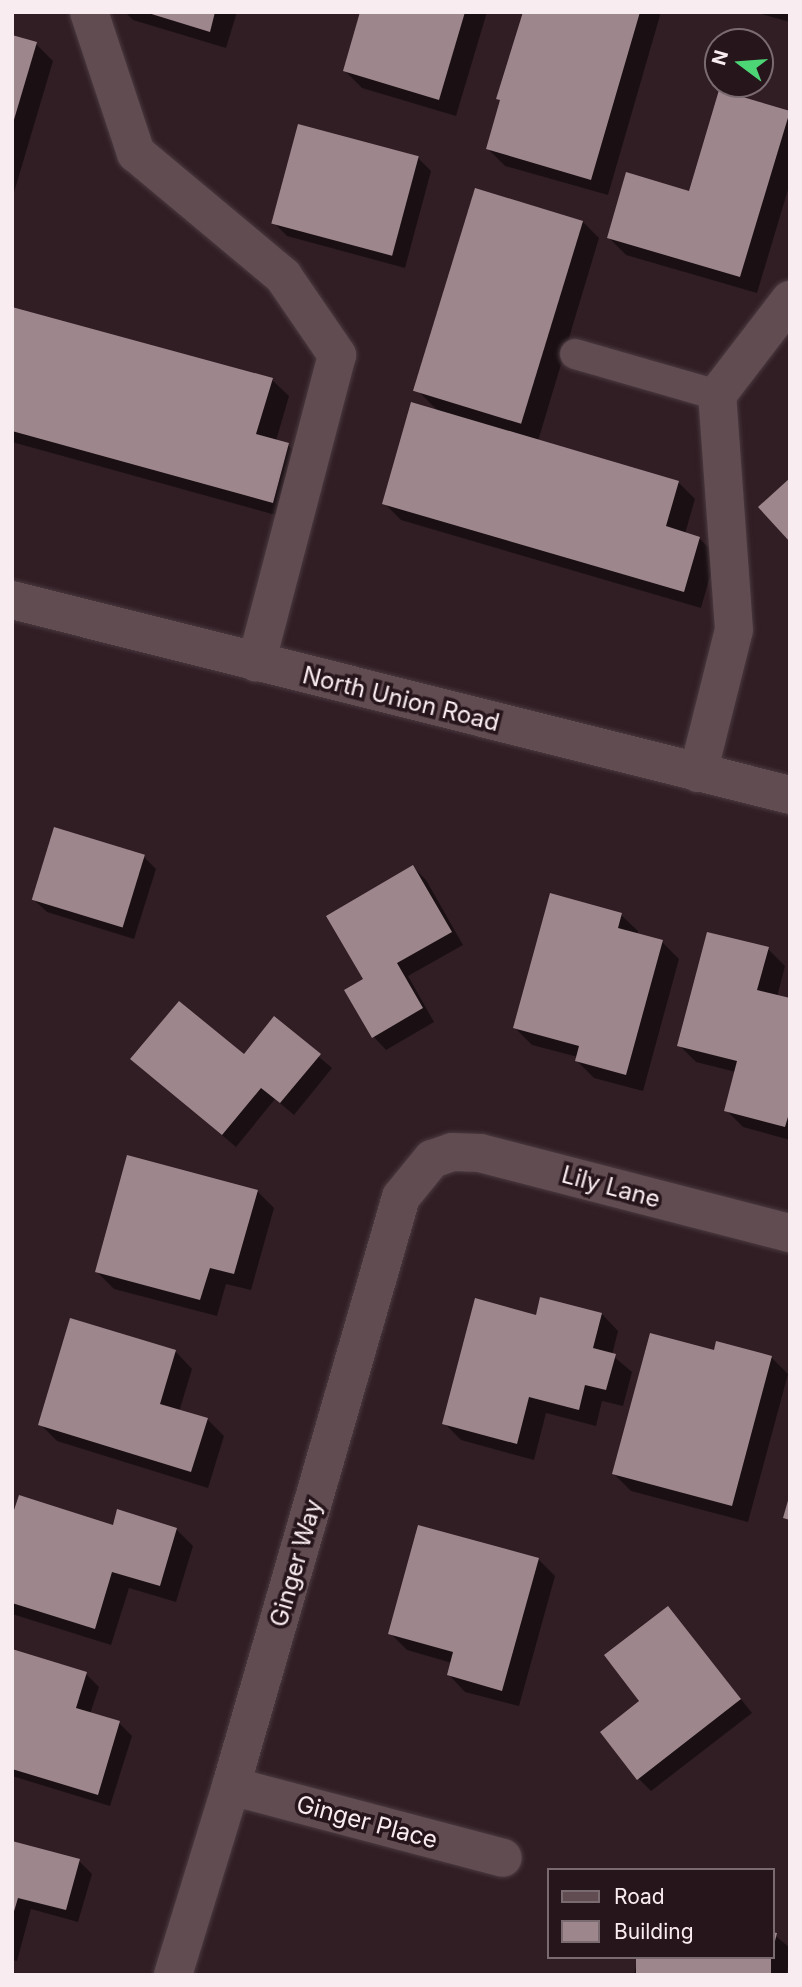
<!DOCTYPE html>
<html>
<head>
<meta charset="utf-8">
<style>
	body { margin:0 }
	#map { position:relative; width:802px; height:1987px; overflow:hidden; background:#311e24; font-family:Inter,sans-serif }
	div>[style] { position:absolute }
	.shadow>* { inset:0; background:#0007 }
	.building>* { inset:0; background:#9e868d; transform-origin:0 0 }
	.roads { filter:drop-shadow(0 0 2px #4a3a40) drop-shadow(0 0 2px #4a3a40) }
	.lane>* { height:30px; margin:-15px; padding:0 15px; transform-origin:15px; border-radius:15px; background:#614c52 }
	.street>* { height:38px; margin:-19px; padding:0 19px; transform-origin:19px; border-radius:19px; background:#614c52 }
	.secondary>* { height:38px; margin:-19px; padding:0 19px; transform-origin:19px; border-radius:19px; background:#614c52 }
	span { translate:-50% -50%; white-space:nowrap; text-align:center; line-height:1.15; -webkit-text-stroke:7px #26151b; paint-order:stroke }
	.street-label { font-size:24px; color:#f9ecf0 }
	.frame { position:absolute; inset:0; border:14px solid #f9ecf0; pointer-events:none }
	.legend { position:absolute; left:547px; top:1868px; width:228px; height:91px; box-sizing:border-box; background:#26151b; border:2px solid #7a6b70; margin:0; padding:9px 12px; list-style:none; font-size:21px; color:#f9ecf0 }
	.legend li { display:flex; align-items:center; gap:14px; height:35px }
	.legend b { width:35px; border:2px solid #7a6b70 }
	.north { position:absolute; left:704px; top:28px; width:70px; height:70px; box-sizing:border-box; background:#26151b; border:2px solid #7a6b70; border-radius:50%; rotate:286deg; font-size:19px; font-weight:700; line-height:28px; text-align:center; color:#f9ecf0 }
	.north::after { content:''; display:block; margin:auto; width:24px; height:32px; background:#4cd676; clip-path:polygon(50% 0,100% 100%,50% 72%,0 100%) }
</style>
</head>
<body>
<div id="map">
	<div class="shadow">
		<div style="clip-path:polygon(125px 12px,237px 12px,226px 48px,133px 20px)"></div>
		<div style="clip-path:polygon(362px 12px,487px 12px,456px 116px,362px 88px,345px 71px)"></div>
		<div style="clip-path:polygon(525px 12px,661px 12px,608px 195px,505px 166px,488px 149px,501px 101px,498px 98px)"></div>
		<div style="clip-path:polygon(754px 12px,790px 12px,790px 22px)"></div>
		<div style="clip-path:polygon(12px 37px,36px 44px,53px 61px,12px 199px)"></div>
		<div style="clip-path:polygon(789px 112px,790px 183px,757px 293px,626px 255px,609px 238px,690px 193px)"></div>
		<div style="clip-path:polygon(418px 158px,431px 171px,405px 268px,287px 236px,274px 223px)"></div>
		<div style="clip-path:polygon(582px 221px,599px 238px,538px 441px,678px 482px,695px 499px,685px 534px,699px 538px,716px 555px,701px 608px,401px 520px,384px 503px,439px 412px,418px 391px)"></div>
		<div style="clip-path:polygon(12px 308px,272px 380px,289px 396px,276px 441px,288px 445px,305px 462px,290px 519px,12px 442px)"></div>
		<div style="clip-path:polygon(144px 857px,156px 869px,134px 939px,47px 912px,34px 900px)"></div>
		<div style="clip-path:polygon(413px 867px,426px 880px,463px 945px,408px 976px,434px 1022px,386px 1050px,374px 1037px,347px 990px,365px 980px)"></div>
		<div style="clip-path:polygon(621px 915px,638px 931px,637px 935px,662px 942px,679px 959px,643px 1091px,594px 1078px,577px 1061px,578px 1057px,532px 1045px,515px 1028px)"></div>
		<div style="clip-path:polygon(768px 949px,785px 966px,777px 997px,790px 1000px,790px 1140px,743px 1127px,726px 1110px,736px 1072px,696px 1062px,679px 1045px)"></div>
		<div style="clip-path:polygon(274px 1019px,332px 1068px,294px 1115px,275px 1099px,236px 1147px,132px 1059px,244px 1056px)"></div>
		<div style="clip-path:polygon(257px 1191px,274px 1208px,251px 1290px,226px 1284px,217px 1316px,114px 1289px,97px 1272px)"></div>
		<div style="clip-path:polygon(602px 1314px,618px 1331px,612px 1355px,632px 1372px,623px 1406px,602px 1401px,596px 1426px,546px 1413px,534px 1460px,461px 1440px,444px 1423px,538px 1317px)"></div>
		<div style="clip-path:polygon(176px 1352px,192px 1369px,179px 1412px,207px 1419px,224px 1436px,208px 1488px,57px 1441px,40px 1424px)"></div>
		<div style="clip-path:polygon(715px 1352px,771px 1357px,788px 1374px,748px 1522px,631px 1491px,614px 1474px)"></div>
		<div style="clip-path:polygon(12px 1522px,176px 1529px,193px 1546px,176px 1602px,129px 1588px,111px 1645px,12px 1614px)"></div>
		<div style="clip-path:polygon(538px 1559px,555px 1576px,519px 1706px,465px 1692px,449px 1675px,452px 1663px,407px 1650px,390px 1633px)"></div>
		<div style="clip-path:polygon(668px 1608px,752px 1713px,651px 1791px,639px 1779px)"></div>
		<div style="clip-path:polygon(12px 1651px,86px 1674px,99px 1687px,90px 1714px,119px 1723px,132px 1736px,110px 1806px,12px 1776px)"></div>
		<div style="clip-path:polygon(12px 1843px,79px 1861px,92px 1874px,78px 1922px,31px 1909px,17px 1961px,12px 1960px)"></div>
		<div style="clip-path:polygon(772px 1933px,790px 1948px,787px 1975px,634px 1975px,638px 1957px,772px 1957px)"></div>
	</div>
	<div class="building">
		<div style="clip-path:polygon(145px 12px,215px 12px,210px 32px)"></div>
		<div style="clip-path:polygon(360px 12px,465px 12px,439px 100px,343px 71px)"></div>
		<div style="clip-path:polygon(523px 12px,640px 12px,591px 180px,486px 149px,500px 100px,496px 99px)"></div>
		<div style="clip-path:polygon(12px 35px,37px 42px,13px 123px,12px 123px)"></div>
		<div style="clip-path:polygon(719px 90px,790px 111px,740px 277px,607px 238px,626px 172px,689px 191px)"></div>
		<div style="left:298px;top:124px;width:125px;height:103px;rotate:15deg"></div>
		<div style="left:475px;top:188px;width:113px;height:212px;rotate:17deg"></div>
		<div style="clip-path:polygon(12px 307px,273px 378px,256px 434px,289px 443px,273px 503px,12px 431px)"></div>
		<div style="clip-path:polygon(411px 402px,679px 481px,666px 526px,700px 537px,684px 592px,382px 504px)"></div>
		<div style="clip-path:polygon(790px 478px,790px 542px,758px 507px)"></div>
		<div style="left:54px;top:827px;width:95px;height:76px;rotate:17deg"></div>
		<div style="clip-path:polygon(413px 865px,452px 932px,397px 963px,423px 1008px,372px 1038px,344px 990px,363px 979px,326px 916px)"></div>
		<div style="clip-path:polygon(550px 893px,622px 913px,618px 928px,663px 940px,626px 1075px,575px 1061px,579px 1046px,513px 1028px)"></div>
		<div style="clip-path:polygon(707px 932px,769px 947px,757px 990px,790px 998px,790px 1110px,785px 1127px,724px 1111px,737px 1061px,677px 1046px)"></div>
		<div style="clip-path:polygon(179px 1001px,244px 1054px,274px 1016px,321px 1054px,280px 1103px,261px 1088px,222px 1135px,130px 1059px)"></div>
		<div style="clip-path:polygon(127px 1155px,258px 1190px,234px 1274px,210px 1268px,200px 1300px,95px 1272px)"></div>
		<div style="clip-path:polygon(540px 1297px,602px 1313px,593px 1348px,616px 1354px,606px 1390px,585px 1385px,579px 1410px,529px 1397px,517px 1444px,442px 1424px,475px 1298px,536px 1315px)"></div>
		<div style="clip-path:polygon(70px 1318px,176px 1350px,160px 1404px,208px 1418px,191px 1472px,38px 1425px)"></div>
		<div style="clip-path:polygon(650px 1333px,714px 1350px,716px 1341px,772px 1356px,732px 1506px,612px 1474px)"></div>
		<div style="clip-path:polygon(19px 1495px,113px 1525px,117px 1509px,177px 1528px,160px 1586px,112px 1572px,95px 1629px,12px 1603px,12px 1516px)"></div>
		<div style="clip-path:polygon(789px 1497px,790px 1498px,790px 1520px,783px 1518px)"></div>
		<div style="clip-path:polygon(418px 1525px,539px 1558px,502px 1691px,447px 1675px,453px 1652px,388px 1634px)"></div>
		<div style="clip-path:polygon(668px 1606px,741px 1699px,637px 1780px,600px 1732px,639px 1701px,604px 1655px)"></div>
		<div style="clip-path:polygon(12px 1649px,87px 1672px,76px 1708px,120px 1721px,98px 1795px,12px 1769px)"></div>
		<div style="clip-path:polygon(12px 1841px,80px 1859px,66px 1910px,18px 1898px,12px 1918px)"></div>
		<div style="clip-path:polygon(772px 1932px,777px 1933px,773px 1949px,772px 1948px)"></div>
		<div style="left:636px;top:1957px;width:135px;height:19px"></div>
	</div>
	<div class="roads">
		<div class="lane">
			<div style="left:575px;top:354px;width:148px;rotate:16.1deg"></div>
		</div>
		<div class="street">
			<div style="left:89px;top:12px;width:149px;rotate:71.6deg"></div>
			<div style="left:136px;top:153px;width:192px;rotate:39.9deg"></div>
			<div style="left:283px;top:276px;width:96px;rotate:55.6deg"></div>
			<div style="left:337px;top:355px;width:318px;rotate:104.7deg"></div>
			<div style="left:698px;top:773px;width:147px;rotate:-75.9deg"></div>
			<div style="left:734px;top:630px;width:236px;rotate:-94.1deg"></div>
			<div style="left:717px;top:395px;width:120px;rotate:-52.5deg"></div>
			<div style="left:231px;top:1786px;width:281px;rotate:14.8deg"></div>
			<div style="left:173px;top:1975px;width:198px;rotate:-72.9deg"></div>
			<div style="left:231px;top:1786px;width:613px;rotate:-73.9deg"></div>
			<div style="left:401px;top:1197px;width:49px;rotate:-50.8deg"></div>
			<div style="left:432px;top:1159px;width:21px;rotate:-19deg"></div>
			<div style="left:452px;top:1152px;width:28px;rotate:2deg"></div>
			<div style="left:480px;top:1153px;width:320px;rotate:14.5deg"></div>
		</div>
		<div class="secondary">
			<div style="left:12px;top:600px;width:802px;rotate:14.07deg"></div>
		</div>
	</div>
	<div class="street-label">
		<span style="left:401px;top:699px;rotate:14deg">North Union Road</span>
		<span style="left:611px;top:1187px;rotate:15deg">Lily Lane</span>
		<span style="left:296px;top:1563px;rotate:-74deg">Ginger Way</span>
		<span style="left:367px;top:1822px;rotate:15deg">Ginger Place</span>
	</div>
	<div class="frame"></div>
	<ul class="legend">
	<li><b style="height:9px;background:#614c52"></b>Road</li>
	<li><b style="height:19px;background:#9e868d"></b>Building</li>
	</ul>
	<div class="north">N</div>
</div>
</body>
</html>
